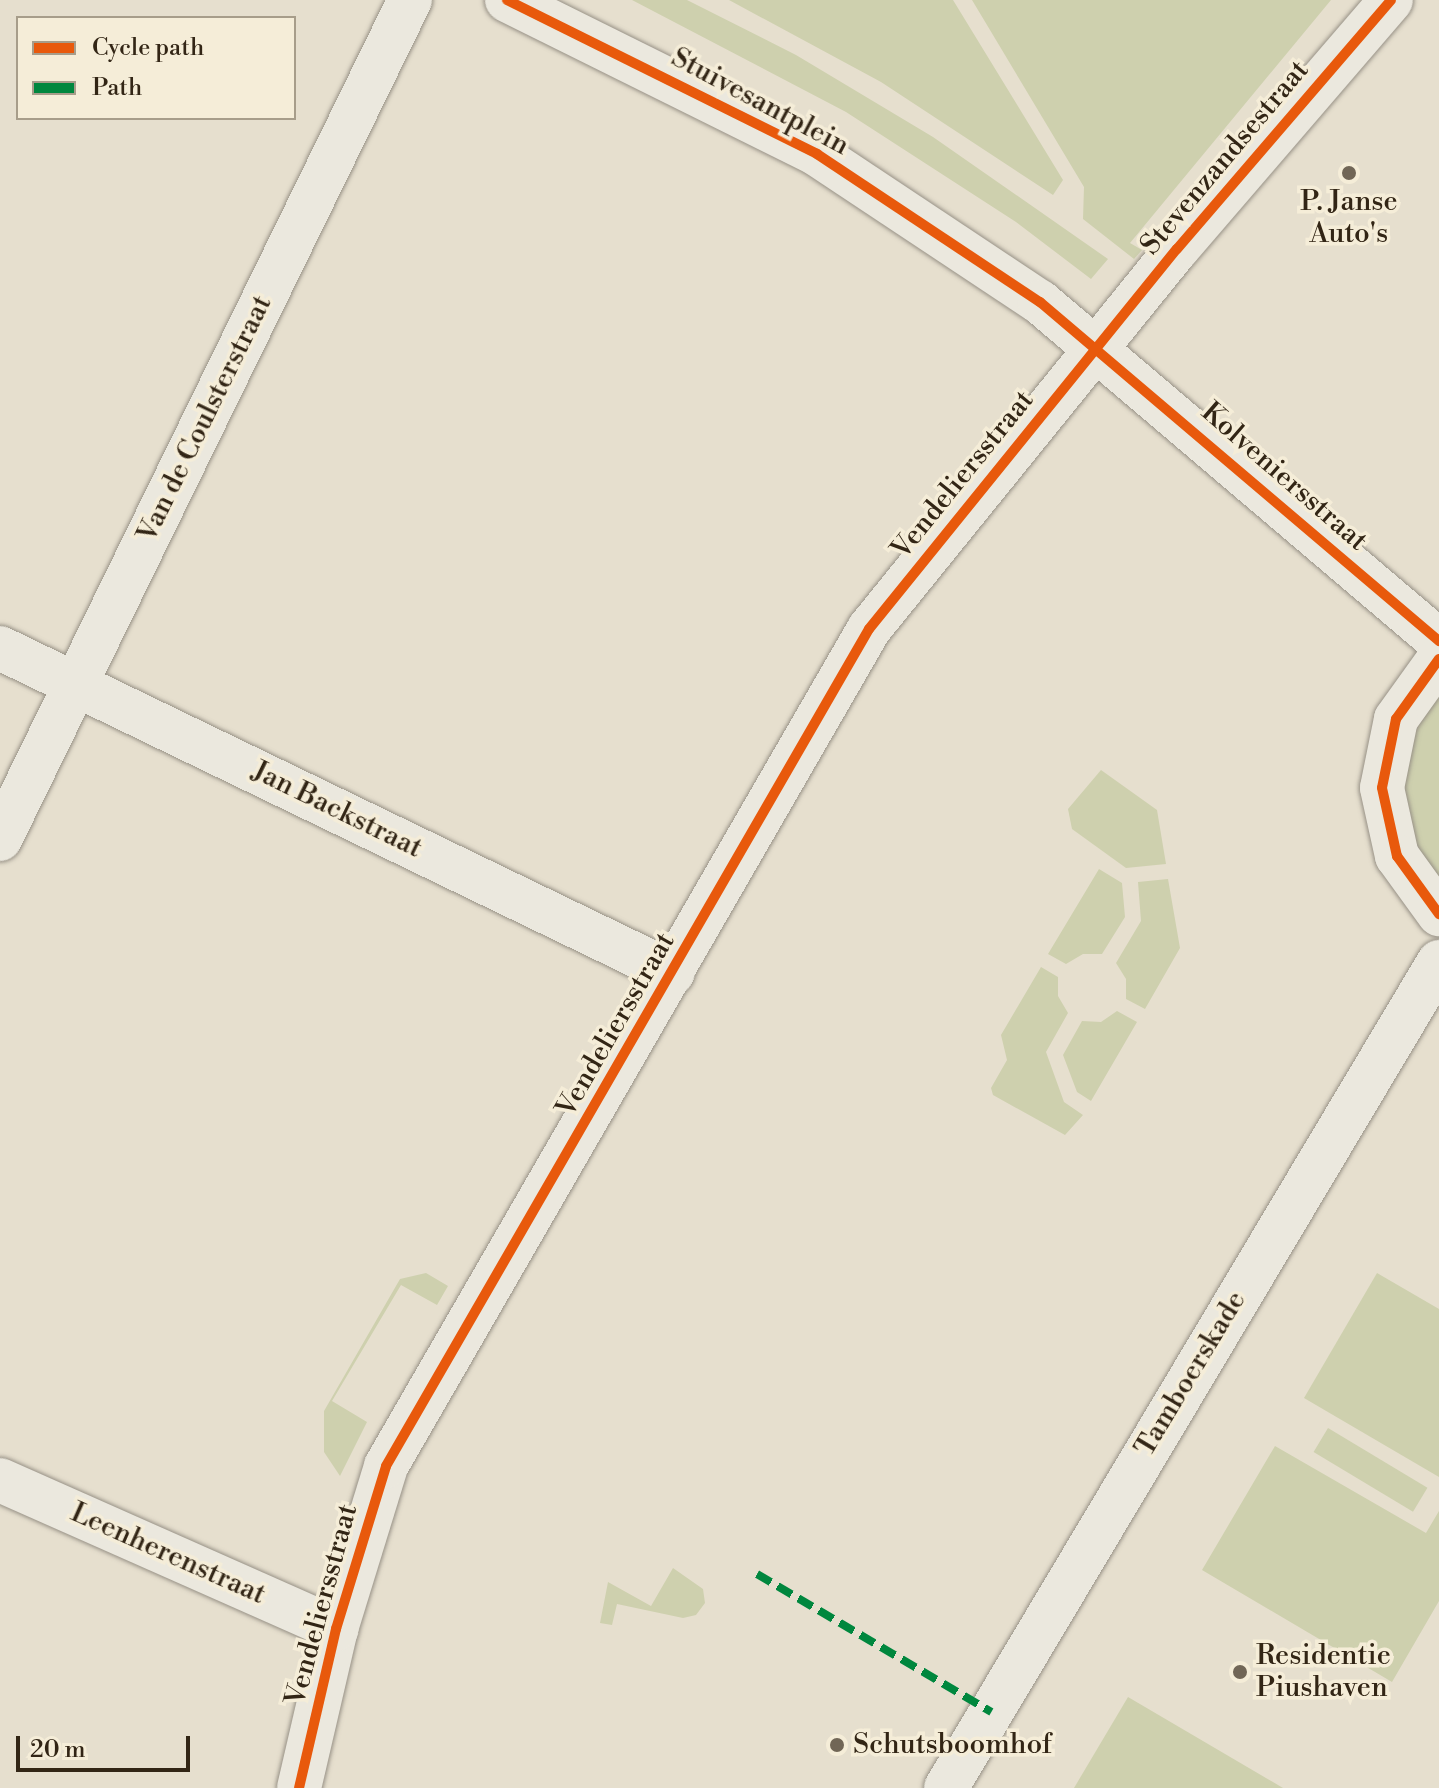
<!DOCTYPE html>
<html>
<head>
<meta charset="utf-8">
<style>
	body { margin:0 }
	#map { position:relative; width:1439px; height:1788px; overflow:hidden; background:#e6dfce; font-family:"Libre Bodoni",serif }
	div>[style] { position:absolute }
	.green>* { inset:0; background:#ced0ae; transform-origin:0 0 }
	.roads { filter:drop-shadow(0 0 2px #979186) drop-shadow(0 0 2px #979186) }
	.street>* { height:44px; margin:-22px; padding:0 22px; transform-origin:22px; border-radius:22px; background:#ebe8de }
	.quiet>* { height:8px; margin-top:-4px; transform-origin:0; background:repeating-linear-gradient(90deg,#00873e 0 16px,transparent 0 24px) }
	.cycleway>* { height:10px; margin:-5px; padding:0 5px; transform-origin:5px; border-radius:5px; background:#e8590c }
	.dots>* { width:22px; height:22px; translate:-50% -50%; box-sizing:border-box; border:4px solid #f5edd8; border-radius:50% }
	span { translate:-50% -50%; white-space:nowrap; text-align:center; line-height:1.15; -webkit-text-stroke:7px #f5edd8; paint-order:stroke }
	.street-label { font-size:28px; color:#322515 }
	.poi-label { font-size:28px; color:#322515 }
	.left { translate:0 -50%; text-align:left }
	.legend { position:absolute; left:16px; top:16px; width:280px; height:104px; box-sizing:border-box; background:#f5edd8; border:2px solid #a79d8a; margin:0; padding:10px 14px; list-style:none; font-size:24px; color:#322515 }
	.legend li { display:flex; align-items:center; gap:16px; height:40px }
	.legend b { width:40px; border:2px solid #a79d8a }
	.scale { position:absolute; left:16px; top:1736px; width:174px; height:36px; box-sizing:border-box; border:4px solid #322515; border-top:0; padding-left:10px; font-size:24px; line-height:28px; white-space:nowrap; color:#322515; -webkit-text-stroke:6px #f5edd8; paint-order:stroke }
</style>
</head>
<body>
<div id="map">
	<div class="green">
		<div style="clip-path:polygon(632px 0,687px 0,796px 55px,933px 137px,1108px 259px,1091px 279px,1016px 222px,846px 112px)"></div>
		<div style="clip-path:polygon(729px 0,953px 0,1063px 180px,1053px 195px,881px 82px)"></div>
		<div style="clip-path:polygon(972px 0,1331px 0,1130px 243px,1142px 250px,1134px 259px,1083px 219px,1084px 187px)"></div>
		<div style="clip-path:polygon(1439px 684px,1439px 887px,1420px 862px,1400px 801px,1416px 717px)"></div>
		<div style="clip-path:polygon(1101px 770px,1157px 810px,1166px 864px,1126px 868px,1072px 829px,1068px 809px)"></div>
		<div style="clip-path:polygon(1099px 869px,1122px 883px,1125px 917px,1102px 954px,1083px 954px,1066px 964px,1048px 954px)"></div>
		<div style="clip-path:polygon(1168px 879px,1180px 948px,1145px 1009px,1126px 999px,1126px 979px,1116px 963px,1141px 921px,1138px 882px)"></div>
		<div style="clip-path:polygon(1041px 967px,1058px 977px,1058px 996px,1068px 1013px,1046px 1052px,1064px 1102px,1083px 1115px,1065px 1135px,993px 1095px,991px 1088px,1007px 1060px,1001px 1035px)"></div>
		<div style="clip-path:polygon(1117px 1011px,1137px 1022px,1091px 1101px,1077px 1092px,1063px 1055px,1082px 1021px,1101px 1022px)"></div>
		<div style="clip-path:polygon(426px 1273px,448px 1286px,437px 1305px,401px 1285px,332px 1401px,367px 1422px,340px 1476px,324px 1452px,324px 1411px,400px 1279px)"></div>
		<div style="clip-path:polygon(1377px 1273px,1439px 1309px,1439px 1477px,1304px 1398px)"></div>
		<div style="left:1328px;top:1428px;width:116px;height:28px;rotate:31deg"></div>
		<div style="clip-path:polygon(1275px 1446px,1426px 1533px,1439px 1511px,1439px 1601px,1392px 1682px,1202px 1570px)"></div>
		<div style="clip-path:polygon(673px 1568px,703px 1589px,705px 1603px,696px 1615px,683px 1618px,617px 1604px,612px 1625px,600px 1623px,608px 1582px,651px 1606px)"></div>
		<div style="clip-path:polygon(1128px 1697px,1283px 1788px,1074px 1788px)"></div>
	</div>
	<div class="roads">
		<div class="street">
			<div style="left:507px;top:0;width:346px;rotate:26.4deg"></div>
			<div style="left:817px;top:154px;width:268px;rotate:33.6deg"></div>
			<div style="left:1040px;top:302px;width:524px;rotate:40.35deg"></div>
			<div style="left:0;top:648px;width:747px;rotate:25.78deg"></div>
			<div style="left:1439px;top:659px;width:74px;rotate:125.6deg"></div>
			<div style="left:1396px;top:719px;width:70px;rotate:101.5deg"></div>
			<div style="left:1382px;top:788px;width:70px;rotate:77.6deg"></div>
			<div style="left:1397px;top:856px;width:72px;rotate:54.1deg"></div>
			<div style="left:0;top:839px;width:934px;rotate:-63.96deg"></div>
			<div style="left:0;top:1480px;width:368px;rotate:23.9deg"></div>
			<div style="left:299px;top:1788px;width:163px;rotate:-76.9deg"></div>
			<div style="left:336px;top:1629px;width:170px;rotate:-72.9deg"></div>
			<div style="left:386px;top:1466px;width:966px;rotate:-60.01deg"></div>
			<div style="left:869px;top:629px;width:489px;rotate:-51deg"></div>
			<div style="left:1177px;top:249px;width:328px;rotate:-49.3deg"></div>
			<div style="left:946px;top:1788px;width:962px;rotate:-59.17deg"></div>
		</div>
	</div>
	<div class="quiet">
		<div style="left:757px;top:1574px;width:272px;rotate:30.5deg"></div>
	</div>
	<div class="cycleway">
		<div style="left:507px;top:0;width:346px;rotate:26.4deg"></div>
		<div style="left:817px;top:154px;width:268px;rotate:33.6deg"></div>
		<div style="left:1040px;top:302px;width:524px;rotate:40.35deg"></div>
		<div style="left:1439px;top:659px;width:74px;rotate:125.6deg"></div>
		<div style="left:1396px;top:719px;width:70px;rotate:101.5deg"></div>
		<div style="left:1382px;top:788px;width:70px;rotate:77.6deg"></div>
		<div style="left:1397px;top:856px;width:72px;rotate:54.1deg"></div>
		<div style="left:299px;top:1788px;width:163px;rotate:-76.9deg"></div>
		<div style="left:336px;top:1629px;width:170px;rotate:-72.9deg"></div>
		<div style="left:386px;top:1466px;width:966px;rotate:-60.01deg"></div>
		<div style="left:869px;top:629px;width:489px;rotate:-51deg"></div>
		<div style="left:1177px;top:249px;width:328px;rotate:-49.3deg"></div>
	</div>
	<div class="dots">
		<div style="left:1349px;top:173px;background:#716656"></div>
		<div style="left:1240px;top:1672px;background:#716656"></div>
		<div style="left:837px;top:1745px;background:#716656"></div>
	</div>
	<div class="street-label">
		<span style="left:760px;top:102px;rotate:28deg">Stuivesantplein</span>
		<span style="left:1225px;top:158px;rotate:-50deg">Stevenzandsestraat</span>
		<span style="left:205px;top:419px;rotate:-64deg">Van de Coulsterstraat</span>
		<span style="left:963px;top:475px;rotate:-51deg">Vendeliersstraat</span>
		<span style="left:1284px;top:477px;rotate:41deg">Kolveniersstraat</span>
		<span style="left:337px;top:810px;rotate:26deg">Jan Backstraat</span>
		<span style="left:616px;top:1025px;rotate:-60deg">Vendeliersstraat</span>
		<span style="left:1191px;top:1374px;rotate:-59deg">Tamboerskade</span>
		<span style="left:168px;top:1554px;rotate:24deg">Leenherenstraat</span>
		<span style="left:322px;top:1605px;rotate:-75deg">Vendeliersstraat</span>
	</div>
	<div class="poi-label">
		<span style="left:1349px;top:218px">P. Janse<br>Auto's</span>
		<span class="left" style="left:1256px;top:1672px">Residentie<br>Piushaven</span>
		<span class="left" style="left:853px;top:1745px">Schutsboomhof</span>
	</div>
	<ul class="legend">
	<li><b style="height:10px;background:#e8590c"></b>Cycle path</li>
	<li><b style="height:10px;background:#00873e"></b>Path</li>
	</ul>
	<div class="scale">20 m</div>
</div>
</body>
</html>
